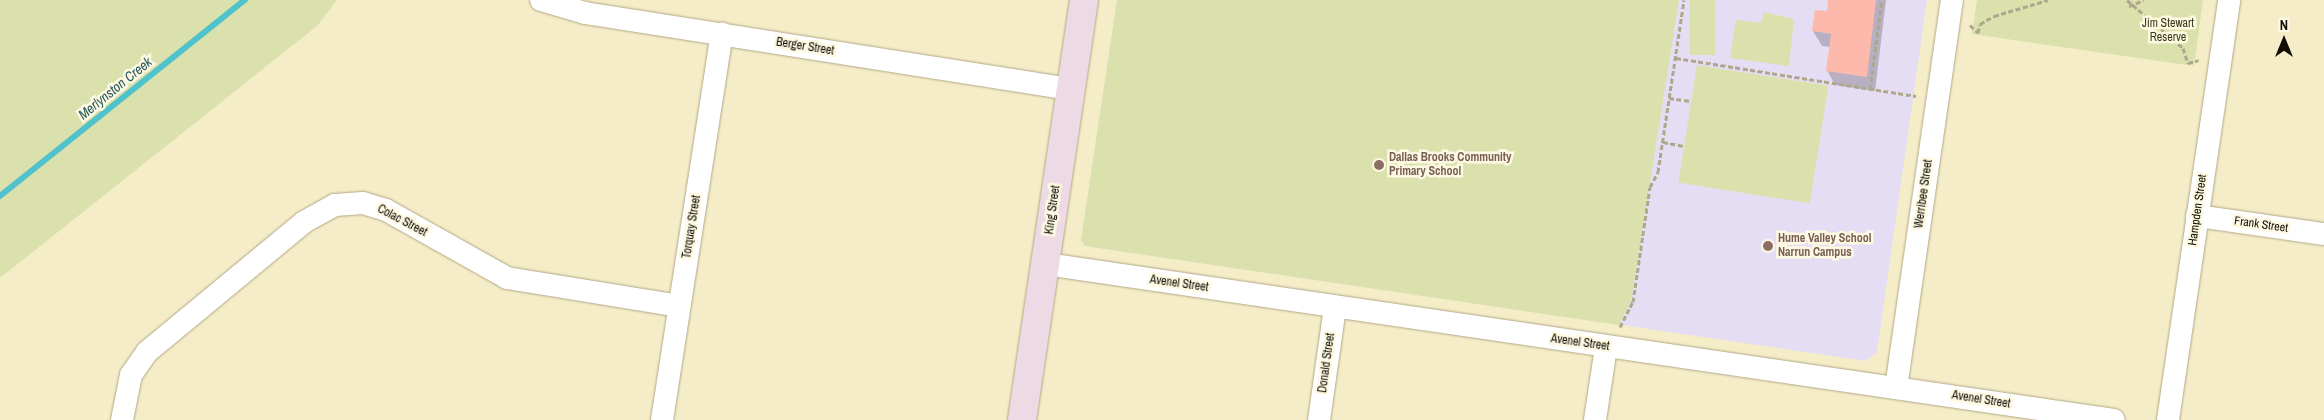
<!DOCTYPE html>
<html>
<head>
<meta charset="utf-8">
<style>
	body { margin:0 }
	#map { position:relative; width:2324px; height:420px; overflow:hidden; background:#f5ecc8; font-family:"Archivo Narrow",sans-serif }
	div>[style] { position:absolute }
	.education>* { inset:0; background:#e4ddf3 }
	.green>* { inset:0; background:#dae1ac; transform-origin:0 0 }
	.shadow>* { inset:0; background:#0003 }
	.stream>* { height:6px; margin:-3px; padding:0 3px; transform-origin:3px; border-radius:3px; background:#50c2cc }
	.building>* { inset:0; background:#fdb9ac }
	.path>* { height:3px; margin-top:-1.5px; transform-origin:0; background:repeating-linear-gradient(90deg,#afa78b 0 5px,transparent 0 7.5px) }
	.roads { filter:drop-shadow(0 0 1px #b1a886) drop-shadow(0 0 1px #b1a886) }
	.street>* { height:22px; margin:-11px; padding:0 11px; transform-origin:11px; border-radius:11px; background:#fff }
	.secondary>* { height:28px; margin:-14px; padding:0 14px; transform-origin:14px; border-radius:14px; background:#eedae5 }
	.dots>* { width:14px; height:14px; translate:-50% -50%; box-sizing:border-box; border:2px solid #fef9e3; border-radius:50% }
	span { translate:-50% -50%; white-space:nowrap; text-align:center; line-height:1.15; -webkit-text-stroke:5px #fef9e3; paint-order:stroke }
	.park-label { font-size:12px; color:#383b19 }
	.street-label { font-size:12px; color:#100d03 }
	.education-label { font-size:12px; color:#785e54; font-weight:700 }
	.left { translate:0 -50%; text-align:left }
	.water-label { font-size:14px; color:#295a5e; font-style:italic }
	.north { position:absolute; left:2259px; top:15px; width:50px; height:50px; -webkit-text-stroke:4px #fef9e3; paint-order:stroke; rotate:0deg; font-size:14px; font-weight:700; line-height:20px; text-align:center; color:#100d03 }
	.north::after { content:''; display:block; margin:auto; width:18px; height:22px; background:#100d03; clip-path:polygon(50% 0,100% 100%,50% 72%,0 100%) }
</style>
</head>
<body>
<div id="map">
	<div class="education">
		<div style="clip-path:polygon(1117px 0,1927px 0,1877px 352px,1866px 361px,1085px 246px,1081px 240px)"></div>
	</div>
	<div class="green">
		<div style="clip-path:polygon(0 0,337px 0,317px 26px,0 278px)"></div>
		<div style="clip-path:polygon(1117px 0,1679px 0,1631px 301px,1619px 325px,1085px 246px,1081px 240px)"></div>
		<div style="left:1690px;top:0;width:25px;height:55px"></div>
		<div style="clip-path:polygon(1977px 0,2203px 0,2194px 66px,1972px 34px)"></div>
		<div style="clip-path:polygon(1764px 12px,1794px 19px,1789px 66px,1730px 58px,1736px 20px,1761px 23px)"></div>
		<div style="left:1697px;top:65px;width:133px;height:119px;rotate:9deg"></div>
	</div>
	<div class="shadow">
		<div style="clip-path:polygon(1829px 0,1886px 0,1875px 91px,1835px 85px,1827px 70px,1831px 47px,1822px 46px,1813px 31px,1828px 12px)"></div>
	</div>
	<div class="stream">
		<div style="left:0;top:196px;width:314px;rotate:-38.7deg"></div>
	</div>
	<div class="building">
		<div style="clip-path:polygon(1828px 0,1876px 0,1867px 77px,1826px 71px,1831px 34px,1812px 31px,1815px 10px,1827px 11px)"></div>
	</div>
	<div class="path">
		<div style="left:2127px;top:0;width:74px;rotate:40.6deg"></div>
		<div style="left:2183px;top:48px;width:16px;rotate:72deg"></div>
		<div style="left:2188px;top:63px;width:11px;rotate:-15deg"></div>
		<div style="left:2129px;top:6px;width:16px;rotate:-22deg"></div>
		<div style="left:1970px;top:25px;width:11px;rotate:45deg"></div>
		<div style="left:1978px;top:33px;width:9px;rotate:-77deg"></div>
		<div style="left:1980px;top:24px;width:16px;rotate:-30deg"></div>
		<div style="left:1994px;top:16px;width:56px;rotate:-16.5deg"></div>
		<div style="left:1676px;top:58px;width:243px;rotate:9deg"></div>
		<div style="left:1870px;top:89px;width:90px;rotate:-82.3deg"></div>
		<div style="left:1669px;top:98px;width:22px;rotate:8deg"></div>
		<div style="left:1663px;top:142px;width:21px;rotate:11deg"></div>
		<div style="left:1620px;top:327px;width:28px;rotate:-63deg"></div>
		<div style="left:1633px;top:302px;width:116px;rotate:-81.6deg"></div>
		<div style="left:1650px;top:187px;width:17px;rotate:-62deg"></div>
		<div style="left:1658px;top:172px;width:174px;rotate:-81.4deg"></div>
	</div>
	<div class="roads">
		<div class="street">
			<div style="left:541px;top:0;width:46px;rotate:16.5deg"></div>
			<div style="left:585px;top:13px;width:492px;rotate:8.9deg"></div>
			<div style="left:2197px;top:216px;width:128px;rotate:8.1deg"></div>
			<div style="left:1046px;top:264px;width:1079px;rotate:8.31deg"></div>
			<div style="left:1896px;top:388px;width:392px;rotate:-81.8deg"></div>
			<div style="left:122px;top:420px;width:46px;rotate:-78.7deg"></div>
			<div style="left:131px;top:375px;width:28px;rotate:-55deg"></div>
			<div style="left:147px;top:352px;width:204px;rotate:-39.6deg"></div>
			<div style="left:304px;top:222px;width:35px;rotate:-29deg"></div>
			<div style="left:335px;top:205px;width:28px;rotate:-4deg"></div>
			<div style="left:363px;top:203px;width:24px;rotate:17deg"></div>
			<div style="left:386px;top:210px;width:139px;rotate:29.3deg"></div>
			<div style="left:507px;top:278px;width:174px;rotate:9.2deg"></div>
			<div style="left:662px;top:420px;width:391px;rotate:-81.2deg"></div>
			<div style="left:1319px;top:420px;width:114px;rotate:-81.9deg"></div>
			<div style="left:1595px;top:420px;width:74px;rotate:-81.4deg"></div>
			<div style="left:2168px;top:420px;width:424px;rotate:-81.7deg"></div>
		</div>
		<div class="secondary">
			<div style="left:1022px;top:420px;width:425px;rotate:-81.6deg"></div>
		</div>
	</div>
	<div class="dots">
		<div style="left:1379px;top:165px;background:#8d6e63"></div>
		<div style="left:1768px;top:246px;background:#8d6e63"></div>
	</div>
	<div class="park-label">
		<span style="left:2168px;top:31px">Jim Stewart<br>Reserve</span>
	</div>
	<div class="street-label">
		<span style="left:805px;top:47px;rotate:9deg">Berger Street</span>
		<span style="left:1924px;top:194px;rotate:-82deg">Werribee Street</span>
		<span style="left:1053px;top:210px;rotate:-82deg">King Street</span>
		<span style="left:2198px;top:210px;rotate:-82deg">Hampden Street</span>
		<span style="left:402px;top:221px;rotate:28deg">Colac Street</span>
		<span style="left:2261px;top:225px;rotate:8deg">Frank Street</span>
		<span style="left:692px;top:227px;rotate:-81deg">Torquay Street</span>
		<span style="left:1179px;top:284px;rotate:8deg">Avenel Street</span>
		<span style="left:1580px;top:343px;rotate:8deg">Avenel Street</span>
		<span style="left:1327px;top:363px;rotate:-82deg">Donald Street</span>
		<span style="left:1981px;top:400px;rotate:9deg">Avenel Street</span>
	</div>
	<div class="education-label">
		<span class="left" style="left:1389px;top:165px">Dallas Brooks Community<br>Primary School</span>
		<span class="left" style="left:1778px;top:246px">Hume Valley School<br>Narrun Campus</span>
	</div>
	<div class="water-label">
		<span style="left:115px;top:88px;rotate:-39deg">Merlynston Creek</span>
	</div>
	<div class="north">N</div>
</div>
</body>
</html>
